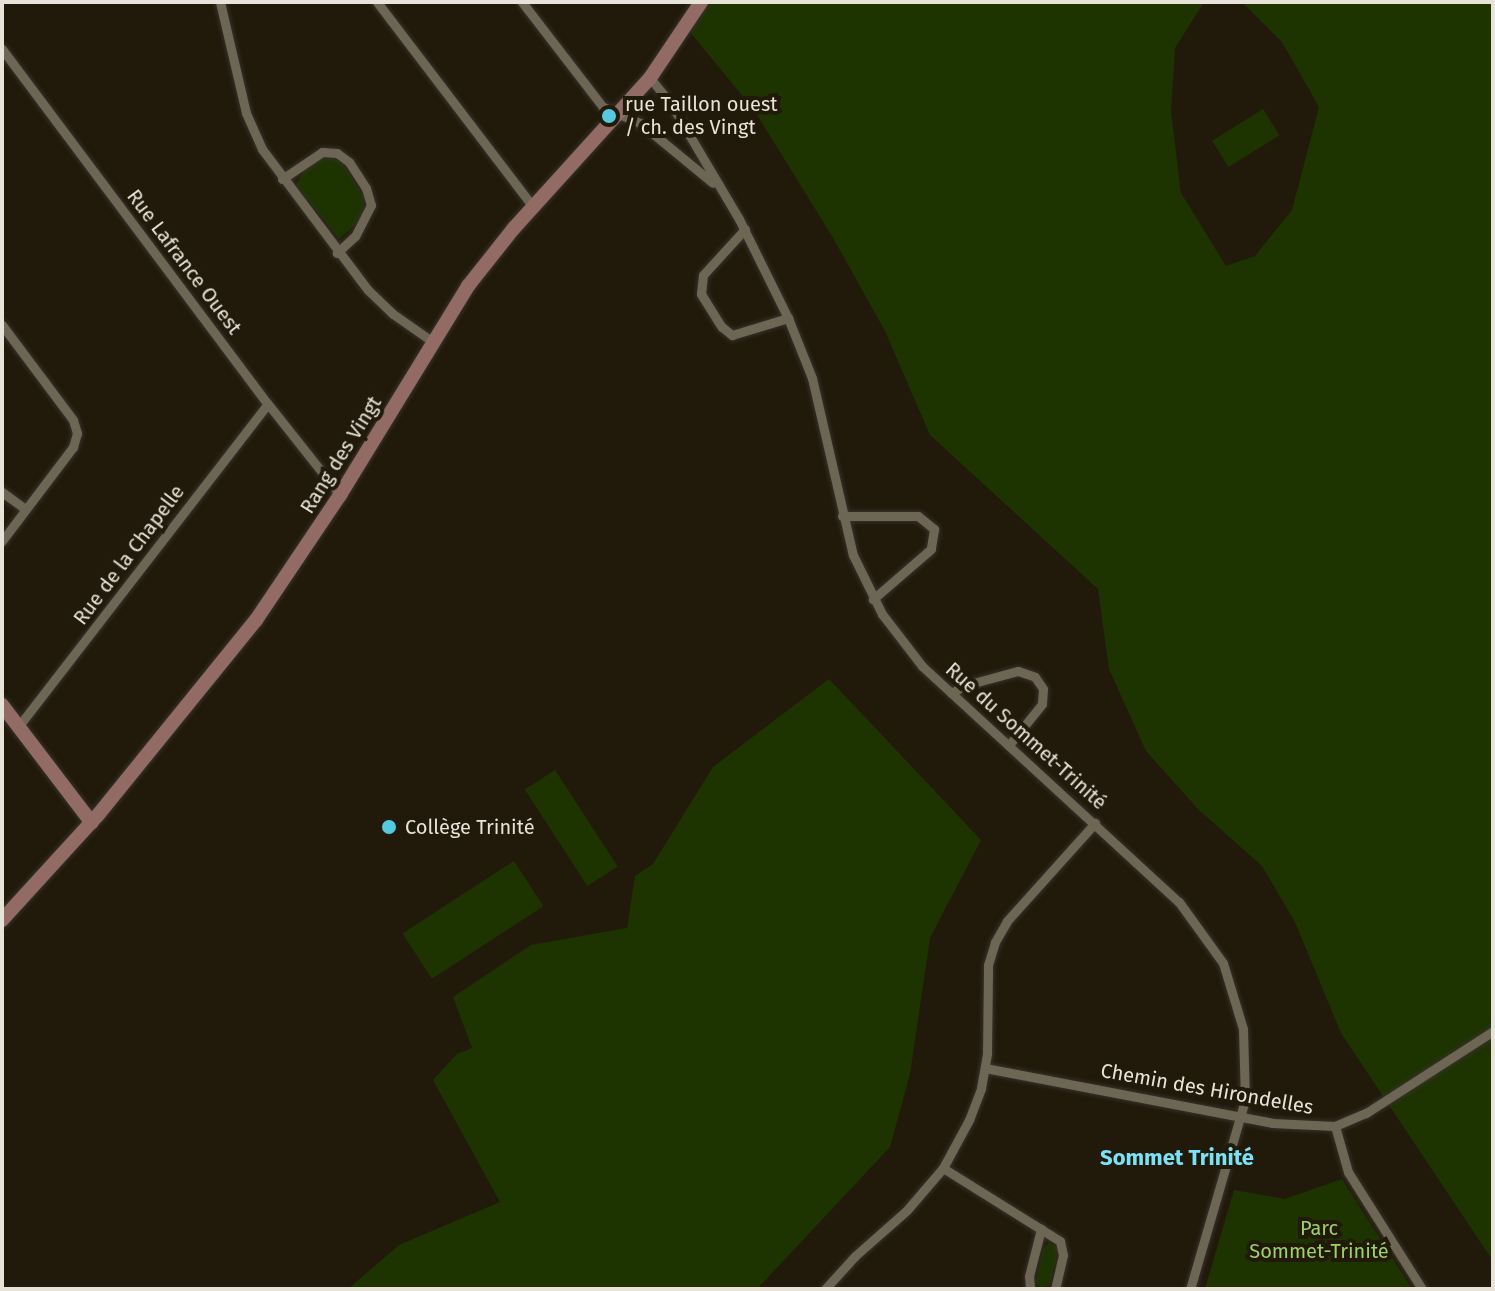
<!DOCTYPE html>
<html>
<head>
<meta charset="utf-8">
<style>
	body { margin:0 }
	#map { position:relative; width:1495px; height:1291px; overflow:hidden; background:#211a0b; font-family:"Fira Sans",sans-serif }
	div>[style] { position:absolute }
	.green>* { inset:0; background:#1d3400; transform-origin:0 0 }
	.roads { filter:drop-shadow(0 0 2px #37312b) drop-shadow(0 0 2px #37312b) }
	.street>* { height:9px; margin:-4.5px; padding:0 4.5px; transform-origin:4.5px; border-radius:4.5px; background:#6e6654 }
	.secondary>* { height:14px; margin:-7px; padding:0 7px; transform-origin:7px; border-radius:7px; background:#916b64 }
	.dots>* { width:22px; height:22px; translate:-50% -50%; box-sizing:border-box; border:4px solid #211a0b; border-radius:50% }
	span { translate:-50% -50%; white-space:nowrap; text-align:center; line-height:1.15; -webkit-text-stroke:8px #211a0b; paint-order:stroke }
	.poi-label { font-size:20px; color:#e8e3d9 }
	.left { translate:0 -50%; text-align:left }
	.street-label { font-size:20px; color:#e8e3d9 }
	.park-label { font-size:20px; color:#9dd266 }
	.neighbourhood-label { font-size:22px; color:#7be2f6; font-weight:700 }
	.frame { position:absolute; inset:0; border:4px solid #e8e3d9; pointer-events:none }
</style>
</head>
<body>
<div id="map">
	<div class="green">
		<div style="clip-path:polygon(709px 2px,1204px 2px,1175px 48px,1171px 112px,1181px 193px,1226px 266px,1255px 256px,1292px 210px,1319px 107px,1282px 42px,1242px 2px,1493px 2px,1493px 1261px,1341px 1033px,1295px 922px,1262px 866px,1199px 810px,1146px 751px,1109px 669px,1098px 589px,930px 435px,885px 331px,832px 236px,754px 110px,690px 32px)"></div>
		<div style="left:1263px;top:109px;width:31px;height:60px;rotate:58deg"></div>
		<div style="clip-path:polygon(322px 158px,335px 158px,343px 164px,364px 197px,363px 212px,356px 224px,339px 239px,296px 185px,304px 170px)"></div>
		<div style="clip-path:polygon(829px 679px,981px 840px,930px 938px,910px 1074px,890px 1147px,757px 1289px,348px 1289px,399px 1245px,500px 1202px,433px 1080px,457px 1054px,472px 1048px,453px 997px,531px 945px,627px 928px,635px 876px,653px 864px,713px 767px)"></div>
		<div style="left:555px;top:770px;width:115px;height:36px;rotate:57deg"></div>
		<div style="left:514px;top:861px;width:54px;height:133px;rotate:57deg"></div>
		<div style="clip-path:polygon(1342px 1179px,1412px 1289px,1205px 1289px,1234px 1190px,1285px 1199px)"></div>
		<div style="clip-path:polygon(1049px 1243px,1057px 1247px,1058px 1252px,1049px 1286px,1040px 1288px,1036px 1281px,1043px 1249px)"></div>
	</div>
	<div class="roads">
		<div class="street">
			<div style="left:220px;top:2px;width:114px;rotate:76.8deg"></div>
			<div style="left:246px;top:113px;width:39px;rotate:66deg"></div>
			<div style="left:262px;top:149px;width:176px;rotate:53.1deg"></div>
			<div style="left:368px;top:290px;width:35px;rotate:44deg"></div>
			<div style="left:393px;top:314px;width:49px;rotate:35deg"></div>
			<div style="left:377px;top:2px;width:258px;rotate:52.7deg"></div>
			<div style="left:522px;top:2px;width:133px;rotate:52.4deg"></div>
			<div style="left:603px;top:107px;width:40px;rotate:23.4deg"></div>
			<div style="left:640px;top:123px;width:94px;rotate:39.4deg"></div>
			<div style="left:2px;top:49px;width:444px;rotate:53.2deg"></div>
			<div style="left:268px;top:404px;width:116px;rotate:51.6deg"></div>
			<div style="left:650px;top:78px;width:33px;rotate:51deg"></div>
			<div style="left:671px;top:104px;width:134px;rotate:59.4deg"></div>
			<div style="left:739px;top:219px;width:110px;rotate:63.7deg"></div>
			<div style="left:788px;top:318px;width:65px;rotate:68.2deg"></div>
			<div style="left:812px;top:378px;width:182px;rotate:77deg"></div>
			<div style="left:853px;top:555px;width:66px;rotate:63.8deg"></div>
			<div style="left:882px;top:614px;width:66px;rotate:52.4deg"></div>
			<div style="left:922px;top:666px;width:349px;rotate:42.6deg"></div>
			<div style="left:1179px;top:902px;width:75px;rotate:54.2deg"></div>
			<div style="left:1223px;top:963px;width:69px;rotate:73.1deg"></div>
			<div style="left:1243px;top:1029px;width:71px;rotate:88.4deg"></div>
			<div style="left:1245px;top:1100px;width:197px;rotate:106.2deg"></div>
			<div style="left:282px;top:179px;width:48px;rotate:-34deg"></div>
			<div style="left:322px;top:152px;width:15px;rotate:4deg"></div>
			<div style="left:337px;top:153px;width:15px;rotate:37deg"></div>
			<div style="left:349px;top:162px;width:31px;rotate:57deg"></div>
			<div style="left:366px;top:188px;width:18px;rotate:74deg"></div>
			<div style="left:371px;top:205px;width:35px;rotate:117deg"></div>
			<div style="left:355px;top:236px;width:25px;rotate:137deg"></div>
			<div style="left:745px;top:229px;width:62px;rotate:132.4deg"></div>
			<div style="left:703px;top:275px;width:19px;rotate:96deg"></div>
			<div style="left:701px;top:294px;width:39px;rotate:58deg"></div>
			<div style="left:722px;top:327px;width:13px;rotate:39deg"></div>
			<div style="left:732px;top:335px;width:59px;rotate:-16.9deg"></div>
			<div style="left:2px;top:325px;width:119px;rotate:53.2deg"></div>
			<div style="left:73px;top:420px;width:14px;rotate:73deg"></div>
			<div style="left:77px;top:433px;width:15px;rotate:106deg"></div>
			<div style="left:73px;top:447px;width:118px;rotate:127.1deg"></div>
			<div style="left:2px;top:492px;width:29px;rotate:36deg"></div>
			<div style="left:842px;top:516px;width:76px"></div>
			<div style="left:918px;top:516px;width:21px;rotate:39deg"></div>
			<div style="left:934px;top:529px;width:20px;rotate:99deg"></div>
			<div style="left:931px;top:549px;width:77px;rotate:139.2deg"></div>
			<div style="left:951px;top:693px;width:17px;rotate:-28deg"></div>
			<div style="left:966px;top:685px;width:54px;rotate:-15.1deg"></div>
			<div style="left:1018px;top:671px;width:18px;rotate:19deg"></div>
			<div style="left:1035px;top:677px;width:14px;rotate:56deg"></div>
			<div style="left:1043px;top:689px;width:15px;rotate:94deg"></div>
			<div style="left:1042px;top:704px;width:53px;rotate:128.8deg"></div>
			<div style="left:18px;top:727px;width:408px;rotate:-52.3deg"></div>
			<div style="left:985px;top:1068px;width:292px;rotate:10.8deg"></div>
			<div style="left:1272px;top:1123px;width:63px;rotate:2.7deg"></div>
			<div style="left:1335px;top:1126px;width:34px;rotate:-23deg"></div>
			<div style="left:1366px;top:1113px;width:151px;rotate:-32.8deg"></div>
			<div style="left:1335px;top:1126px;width:48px;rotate:74.2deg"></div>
			<div style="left:1348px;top:1172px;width:138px;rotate:57.7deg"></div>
			<div style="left:943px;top:1168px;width:138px;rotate:32deg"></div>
			<div style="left:1060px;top:1241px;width:14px;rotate:78deg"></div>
			<div style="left:1063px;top:1255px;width:35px;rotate:103deg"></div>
			<div style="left:825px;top:1289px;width:45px;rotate:-47.7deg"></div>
			<div style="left:855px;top:1256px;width:69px;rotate:-41.5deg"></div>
			<div style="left:907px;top:1210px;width:55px;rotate:-49.4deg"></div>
			<div style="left:943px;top:1168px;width:55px;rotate:-61.6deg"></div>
			<div style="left:969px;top:1120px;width:34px;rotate:-69deg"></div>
			<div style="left:981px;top:1088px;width:36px;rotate:-80deg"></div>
			<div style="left:987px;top:1053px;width:88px;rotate:-89.3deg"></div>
			<div style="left:988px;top:965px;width:24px;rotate:-73deg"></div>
			<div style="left:995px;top:942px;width:24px;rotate:-60deg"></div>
			<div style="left:1007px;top:921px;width:132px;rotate:-48.1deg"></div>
			<div style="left:1030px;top:1289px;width:13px;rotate:-94deg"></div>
			<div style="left:1029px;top:1276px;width:49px;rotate:-75.7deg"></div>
		</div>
		<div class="secondary">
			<div style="left:2px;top:705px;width:148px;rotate:52.7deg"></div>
			<div style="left:2px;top:920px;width:142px;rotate:-47.6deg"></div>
			<div style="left:98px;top:815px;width:251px;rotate:-51deg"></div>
			<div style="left:256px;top:620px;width:151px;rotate:-56.1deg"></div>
			<div style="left:340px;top:495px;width:245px;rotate:-58.5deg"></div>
			<div style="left:468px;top:286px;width:74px;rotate:-51.6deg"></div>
			<div style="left:514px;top:228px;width:202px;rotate:-47.8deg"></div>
			<div style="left:650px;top:78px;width:92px;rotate:-56.1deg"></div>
		</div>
	</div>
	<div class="dots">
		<div style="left:609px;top:116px;background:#55cadf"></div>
		<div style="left:389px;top:827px;background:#55cadf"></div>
	</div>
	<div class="poi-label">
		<span class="left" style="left:625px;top:116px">rue Taillon ouest<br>/ ch. des Vingt</span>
		<span class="left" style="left:405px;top:827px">Collège Trinité</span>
	</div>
	<div class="street-label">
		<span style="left:184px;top:262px;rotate:53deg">Rue Lafrance Ouest</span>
		<span style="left:341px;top:455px;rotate:-58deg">Rang des Vingt</span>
		<span style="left:129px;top:555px;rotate:-53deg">Rue de la Chapelle</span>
		<span style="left:1026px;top:736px;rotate:42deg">Rue du Sommet-Trinité</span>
		<span style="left:1207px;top:1089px;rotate:10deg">Chemin des Hirondelles</span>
	</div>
	<div class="park-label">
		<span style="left:1319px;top:1240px">Parc<br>Sommet-Trinité</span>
	</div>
	<div class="neighbourhood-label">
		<span style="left:1177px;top:1158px">Sommet Trinité</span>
	</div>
	<div class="frame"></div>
</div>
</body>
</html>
